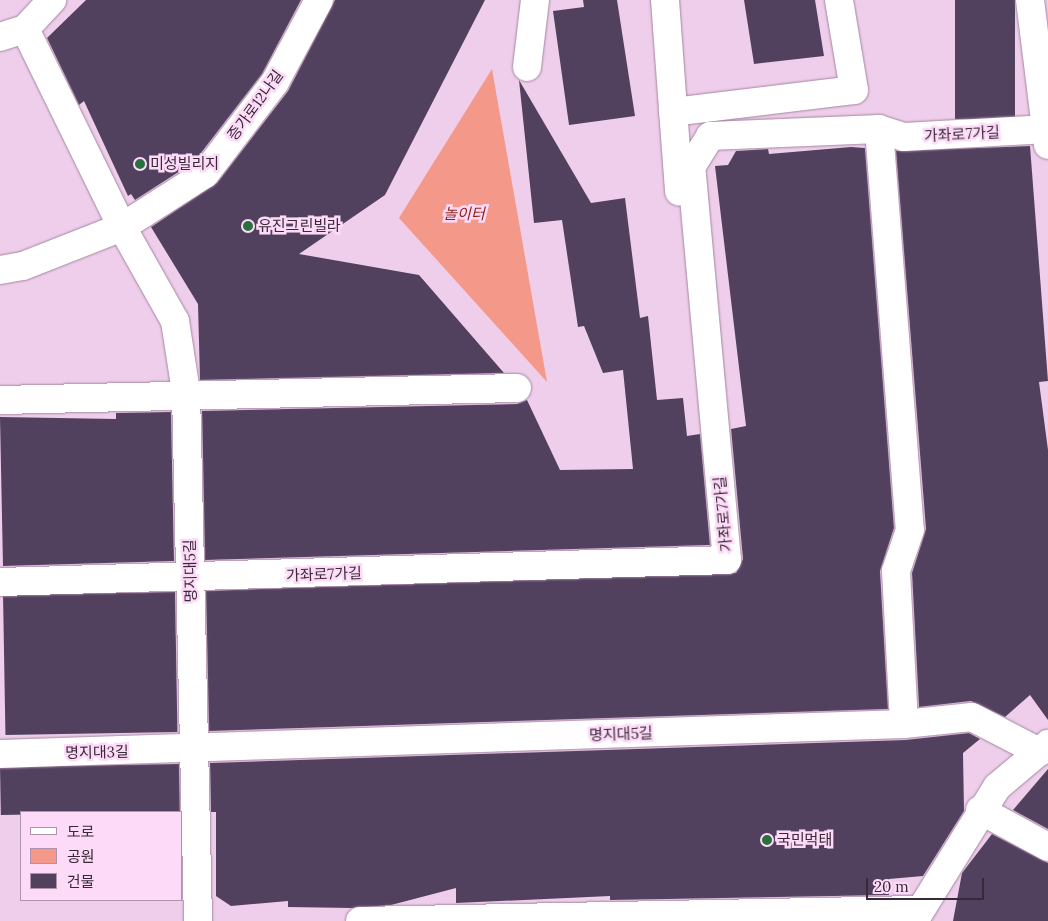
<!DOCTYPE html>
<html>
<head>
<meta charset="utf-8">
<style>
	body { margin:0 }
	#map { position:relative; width:1048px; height:921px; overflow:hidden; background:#efceeb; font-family:Lora,"Noto Sans KR",serif }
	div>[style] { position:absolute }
	.green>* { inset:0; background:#f49989 }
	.building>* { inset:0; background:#51405e; transform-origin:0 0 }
	.roads { filter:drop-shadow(0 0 1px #a586a1) drop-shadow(0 0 1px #a586a1) }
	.minor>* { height:28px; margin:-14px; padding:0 14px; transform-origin:14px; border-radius:14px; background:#fff }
	.dots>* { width:14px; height:14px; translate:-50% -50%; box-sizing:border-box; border:2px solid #fddbf8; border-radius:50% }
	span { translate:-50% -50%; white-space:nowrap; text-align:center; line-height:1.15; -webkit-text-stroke:5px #fddbf8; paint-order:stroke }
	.street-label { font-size:15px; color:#372a36 }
	.poi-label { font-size:15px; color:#372a36 }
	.left { translate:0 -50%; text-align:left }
	.park-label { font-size:15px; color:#8f1d12; font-style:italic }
	.legend { position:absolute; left:20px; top:811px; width:162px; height:90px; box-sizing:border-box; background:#fddbf8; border:1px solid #ae94aa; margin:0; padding:6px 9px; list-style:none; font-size:15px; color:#372a36 }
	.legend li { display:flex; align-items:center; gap:10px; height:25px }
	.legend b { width:25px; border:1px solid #ae94aa }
	.scale { position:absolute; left:866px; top:878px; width:118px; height:22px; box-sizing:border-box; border:2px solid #372a36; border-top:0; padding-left:6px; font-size:15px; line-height:18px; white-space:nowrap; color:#372a36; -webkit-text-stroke:4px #fddbf8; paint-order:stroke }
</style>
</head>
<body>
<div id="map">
	<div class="green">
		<div style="clip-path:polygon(492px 69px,547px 382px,399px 218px)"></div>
	</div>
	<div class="building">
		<div style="clip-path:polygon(86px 0,301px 0,262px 74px,194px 162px,135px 200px,131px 194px,128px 196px,84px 101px,79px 105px,47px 38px)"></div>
		<div style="clip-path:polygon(335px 0,485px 0,385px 195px,299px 254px,419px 275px,504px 373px,200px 380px,198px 304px,151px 227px,217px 183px,288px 91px)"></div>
		<div style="clip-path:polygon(583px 0,617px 0,635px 116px,569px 125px,553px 11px,584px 7px)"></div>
		<div style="clip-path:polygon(744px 0,815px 0,824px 56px,754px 64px)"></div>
		<div style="left:955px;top:0;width:60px;height:119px"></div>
		<div style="clip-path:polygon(519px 80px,591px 203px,625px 198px,640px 318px,648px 316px,657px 400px,683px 398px,687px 436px,700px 434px,710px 545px,205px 560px,202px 411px,517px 404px,527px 400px,560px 470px,633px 469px,623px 370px,603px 373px,584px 326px,578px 327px,562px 220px,534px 223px)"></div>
		<div style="clip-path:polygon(1030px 146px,1048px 381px,1039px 382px,1048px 450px,1048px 720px,1030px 695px,1005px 717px,971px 701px,919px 707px,912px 573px,926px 529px,896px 151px)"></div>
		<div style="clip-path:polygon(851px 147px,865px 148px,894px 528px,880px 571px,888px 709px,209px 731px,206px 591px,736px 573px,743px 559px,731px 429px,746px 426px,715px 166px,728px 165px,736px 151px,768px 149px,769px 154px)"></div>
		<div style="clip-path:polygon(171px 412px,174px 561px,3px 566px,0 417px,116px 419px,116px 413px)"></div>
		<div style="left:175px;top:592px;width:140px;height:172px;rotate:89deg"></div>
		<div style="clip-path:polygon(969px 733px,980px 739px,963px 753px,964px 811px,923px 876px,889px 879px,889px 895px,610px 900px,610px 896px,456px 903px,456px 888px,391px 905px,352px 908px,288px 907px,288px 901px,231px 906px,216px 896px,216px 812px,211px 812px,210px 763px,905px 740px)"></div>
		<div style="left:179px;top:764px;width:48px;height:179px;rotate:89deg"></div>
		<div style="clip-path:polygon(1048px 769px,1048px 829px,1013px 810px)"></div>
		<div style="clip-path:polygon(992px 834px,1048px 863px,1048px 921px,953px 921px,962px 873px)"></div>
	</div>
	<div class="roads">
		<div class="minor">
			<div style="left:665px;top:0;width:192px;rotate:85.8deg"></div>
			<div style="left:1030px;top:0;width:146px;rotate:82.9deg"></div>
			<div style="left:25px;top:29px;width:220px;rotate:63.9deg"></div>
			<div style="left:122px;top:227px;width:108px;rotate:60.6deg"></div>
			<div style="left:175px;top:321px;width:72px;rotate:81.2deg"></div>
			<div style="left:186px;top:392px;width:529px;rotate:88.7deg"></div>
			<div style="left:0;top:37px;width:26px;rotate:-18deg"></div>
			<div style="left:25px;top:29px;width:40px;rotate:-47deg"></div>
			<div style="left:527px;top:67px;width:67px;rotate:-83.2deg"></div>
			<div style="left:673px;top:112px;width:182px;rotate:-6.9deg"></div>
			<div style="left:854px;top:90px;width:91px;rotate:-99.5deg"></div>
			<div style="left:879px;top:129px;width:402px;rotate:85.6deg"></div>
			<div style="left:910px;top:530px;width:43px;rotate:108.9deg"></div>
			<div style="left:896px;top:571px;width:153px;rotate:87deg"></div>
			<div style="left:0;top:270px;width:23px;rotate:-10deg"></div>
			<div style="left:23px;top:266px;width:106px;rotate:-21.5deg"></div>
			<div style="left:122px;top:227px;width:98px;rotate:-32.6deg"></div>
			<div style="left:205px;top:174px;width:116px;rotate:-52.7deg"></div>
			<div style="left:275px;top:82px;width:93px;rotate:-61.8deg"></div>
			<div style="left:0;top:400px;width:517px;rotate:-1.33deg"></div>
			<div style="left:0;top:582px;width:727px;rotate:-1.73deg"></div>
			<div style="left:727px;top:560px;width:395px;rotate:-95.2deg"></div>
			<div style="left:691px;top:167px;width:36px;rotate:-58deg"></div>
			<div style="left:710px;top:136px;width:169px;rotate:-2.4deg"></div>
			<div style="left:879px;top:129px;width:26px;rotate:18deg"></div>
			<div style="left:904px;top:137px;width:144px;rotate:-3.2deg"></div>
			<div style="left:0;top:754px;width:904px;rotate:-1.9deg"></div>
			<div style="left:904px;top:724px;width:68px;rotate:-5.9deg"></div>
			<div style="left:972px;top:717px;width:76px;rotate:27.6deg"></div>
			<div style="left:980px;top:810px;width:77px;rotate:28.6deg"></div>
			<div style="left:360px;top:921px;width:557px;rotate:-1.13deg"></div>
			<div style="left:914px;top:921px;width:158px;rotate:-58.2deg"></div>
			<div style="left:997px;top:787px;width:67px;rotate:-40.1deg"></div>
		</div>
	</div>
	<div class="dots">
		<div style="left:140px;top:164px;background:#28703d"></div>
		<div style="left:248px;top:226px;background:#28703d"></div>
		<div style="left:767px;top:840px;background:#28703d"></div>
	</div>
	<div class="street-label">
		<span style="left:255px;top:105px;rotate:-54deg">증가로12나길</span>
		<span style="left:962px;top:134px;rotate:-3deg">가좌로7가길</span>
		<span style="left:723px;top:514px;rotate:-95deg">가좌로7가길</span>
		<span style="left:190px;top:571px;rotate:-91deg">명지대5길</span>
		<span style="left:324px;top:574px;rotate:-2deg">가좌로7가길</span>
		<span style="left:621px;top:734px;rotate:-2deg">명지대5길</span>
		<span style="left:97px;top:752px;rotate:-1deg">명지대3길</span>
	</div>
	<div class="poi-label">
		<span class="left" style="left:150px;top:164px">미성빌리지</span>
		<span class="left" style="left:258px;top:226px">유진그린빌라</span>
		<span class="left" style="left:777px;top:840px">국민먹태</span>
	</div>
	<div class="park-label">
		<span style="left:464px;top:214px">놀이터</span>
	</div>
	<ul class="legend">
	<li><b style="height:6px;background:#fff"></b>도로</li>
	<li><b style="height:14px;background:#f49989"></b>공원</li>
	<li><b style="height:14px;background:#51405e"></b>건물</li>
	</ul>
	<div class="scale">20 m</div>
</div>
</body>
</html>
